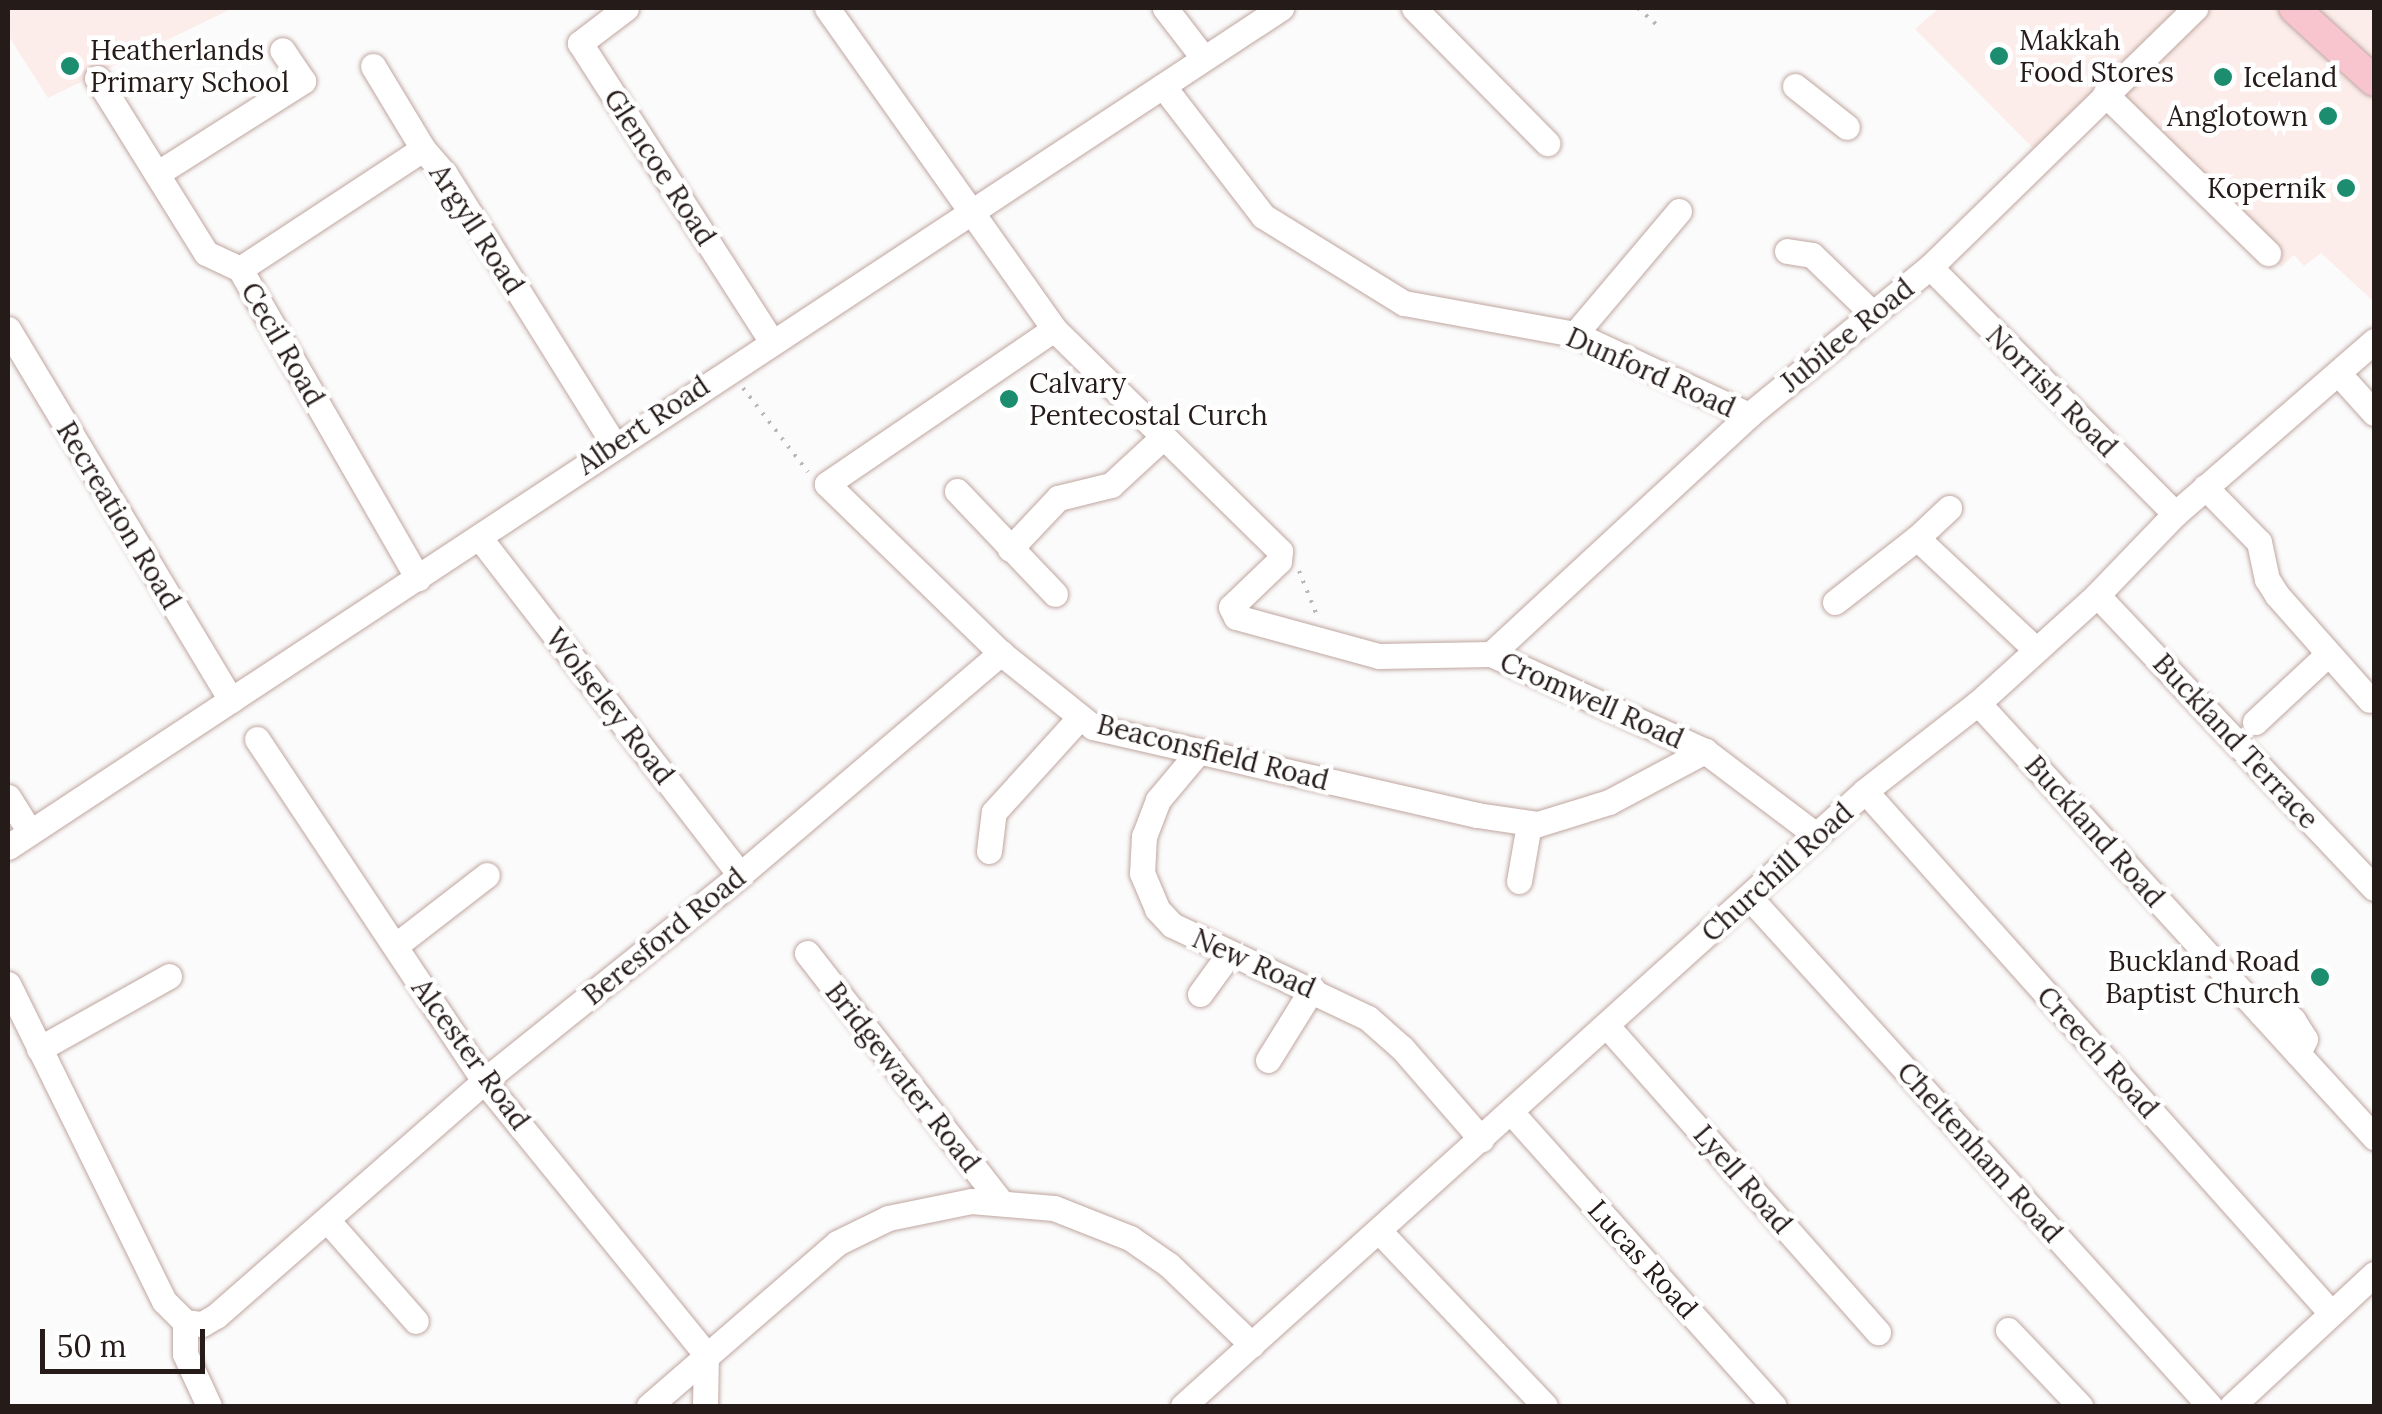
<!DOCTYPE html>
<html>
<head>
<meta charset="utf-8">
<style>
	body { margin:0 }
	#map { position:relative; width:2382px; height:1414px; overflow:hidden; background:#fbfbfb; font-family:Lora,serif }
	div>[style] { position:absolute }
	.built>* { inset:0; background:#fcedea }
	.path>* { height:4px; margin-top:-2px; transform-origin:0; background:repeating-linear-gradient(90deg,#bab7b6 0 2.5px,transparent 0 10.5px) }
	.roads { filter:drop-shadow(0 0 2px #bfa6a0) drop-shadow(0 0 2px #bfa6a0) }
	.minor>* { height:25px; margin:-12.5px; padding:0 12.5px; transform-origin:12.5px; border-radius:12.5px; background:#fff }
	.major>* { height:30px; margin:-15px; padding:0 15px; transform-origin:15px; border-radius:15px; background:#f8c4ce }
	.dots>* { width:28px; height:28px; translate:-50% -50%; box-sizing:border-box; border:5px solid #fff; border-radius:50% }
	span { translate:-50% -50%; white-space:nowrap; text-align:center; line-height:1.15; -webkit-text-stroke:9px #fff; paint-order:stroke }
	.poi-label { font-size:28px; color:#251b19 }
	.left { translate:0 -50%; text-align:left }
	.right { translate:-100% -50%; text-align:right }
	.street-label { font-size:28px; color:#251b19 }
	.frame { position:absolute; inset:0; border:10px solid #251b19; pointer-events:none }
	.scale { position:absolute; left:40px; top:1329px; width:165px; height:45px; box-sizing:border-box; border:5px solid #251b19; border-top:0; padding-left:12px; font-size:30px; line-height:35px; white-space:nowrap; color:#251b19; -webkit-text-stroke:8px #fff; paint-order:stroke }
</style>
</head>
<body>
<div id="map">
	<div class="built">
		<div style="clip-path:polygon(8px 8px,233px 8px,48px 98px,8px 35px)"></div>
		<div style="clip-path:polygon(1939px 8px,2374px 8px,2374px 302px,2321px 253px,2304px 266px,2294px 255px,2281px 267px,2105px 94px,2041px 156px,1915px 29px)"></div>
	</div>
	<div class="path">
		<div style="left:1638px;top:8px;width:27px;rotate:42deg"></div>
		<div style="left:743px;top:388px;width:106px;rotate:52.3deg"></div>
		<div style="left:1299px;top:571px;width:45px;rotate:68deg"></div>
	</div>
	<div class="roads">
		<div class="minor">
			<div style="left:626px;top:8px;width:58px;rotate:142.7deg"></div>
			<div style="left:580px;top:43px;width:353px;rotate:57.3deg"></div>
			<div style="left:827px;top:8px;width:393px;rotate:54.7deg"></div>
			<div style="left:1054px;top:329px;width:317px;rotate:44.5deg"></div>
			<div style="left:1280px;top:551px;width:10px;rotate:96deg"></div>
			<div style="left:1279px;top:561px;width:66px;rotate:136.2deg"></div>
			<div style="left:1231px;top:607px;width:11px;rotate:63deg"></div>
			<div style="left:1236px;top:617px;width:148px;rotate:15.3deg"></div>
			<div style="left:1379px;top:656px;width:112px;rotate:-1deg"></div>
			<div style="left:1491px;top:654px;width:235px;rotate:24.4deg"></div>
			<div style="left:1705px;top:751px;width:139px;rotate:37.1deg"></div>
			<div style="left:1165px;top:8px;width:61px;rotate:52.4deg"></div>
			<div style="left:1414px;top:8px;width:190px;rotate:45.4deg"></div>
			<div style="left:373px;top:66px;width:97px;rotate:58.9deg"></div>
			<div style="left:97px;top:78px;width:206px;rotate:58.1deg"></div>
			<div style="left:206px;top:253px;width:38px;rotate:25deg"></div>
			<div style="left:240px;top:269px;width:357px;rotate:60.1deg"></div>
			<div style="left:1163px;top:86px;width:164px;rotate:52.4deg"></div>
			<div style="left:1263px;top:216px;width:166px;rotate:31.7deg"></div>
			<div style="left:1404px;top:303px;width:174px;rotate:10.3deg"></div>
			<div style="left:1575px;top:334px;width:192px;rotate:25deg"></div>
			<div style="left:1795px;top:86px;width:66px;rotate:38.3deg"></div>
			<div style="left:2105px;top:94px;width:228px;rotate:44.3deg"></div>
			<div style="left:158px;top:173px;width:172px;rotate:-32.4deg"></div>
			<div style="left:303px;top:81px;width:37px;rotate:-124deg"></div>
			<div style="left:1787px;top:251px;width:25px;rotate:9deg"></div>
			<div style="left:1812px;top:255px;width:83px;rotate:44deg"></div>
			<div style="left:1930px;top:267px;width:348px;rotate:45.2deg"></div>
			<div style="left:240px;top:269px;width:219px;rotate:-33.3deg"></div>
			<div style="left:423px;top:149px;width:33px;rotate:49deg"></div>
			<div style="left:445px;top:174px;width:319px;rotate:58deg"></div>
			<div style="left:8px;top:329px;width:433px;rotate:59deg"></div>
			<div style="left:1054px;top:329px;width:275px;rotate:145.7deg"></div>
			<div style="left:827px;top:484px;width:243px;rotate:44.2deg"></div>
			<div style="left:1001px;top:653px;width:118px;rotate:38.8deg"></div>
			<div style="left:1093px;top:727px;width:394px;rotate:12.9deg"></div>
			<div style="left:1477px;top:815px;width:62px;rotate:8.4deg"></div>
			<div style="left:1538px;top:824px;width:74px;rotate:-17.2deg"></div>
			<div style="left:1609px;top:802px;width:109px;rotate:-28deg"></div>
			<div style="left:1575px;top:334px;width:161px;rotate:-49.8deg"></div>
			<div style="left:2338px;top:373px;width:54px;rotate:48deg"></div>
			<div style="left:2205px;top:487px;width:77px;rotate:45.5deg"></div>
			<div style="left:2259px;top:542px;width:38px;rotate:78deg"></div>
			<div style="left:2267px;top:579px;width:19px;rotate:58deg"></div>
			<div style="left:2277px;top:595px;width:140px;rotate:48.5deg"></div>
			<div style="left:957px;top:491px;width:142px;rotate:46.4deg"></div>
			<div style="left:479px;top:537px;width:427px;rotate:52.3deg"></div>
			<div style="left:1917px;top:538px;width:44px;rotate:-43.2deg"></div>
			<div style="left:1010px;top:549px;width:70px;rotate:-46.7deg"></div>
			<div style="left:1058px;top:498px;width:55px;rotate:-13.8deg"></div>
			<div style="left:1111px;top:485px;width:69px;rotate:-42.7deg"></div>
			<div style="left:2097px;top:595px;width:403px;rotate:46.6deg"></div>
			<div style="left:1835px;top:602px;width:104px;rotate:-38deg"></div>
			<div style="left:1917px;top:538px;width:162px;rotate:43.2deg"></div>
			<div style="left:1491px;top:654px;width:352px;rotate:-42.8deg"></div>
			<div style="left:1749px;top:415px;width:234px;rotate:-39.3deg"></div>
			<div style="left:1930px;top:267px;width:371px;rotate:-44.3deg"></div>
			<div style="left:1978px;top:703px;width:588px;rotate:47.62deg"></div>
			<div style="left:2255px;top:722px;width:100px;rotate:-43deg"></div>
			<div style="left:257px;top:739px;width:410px;rotate:56.4deg"></div>
			<div style="left:484px;top:1081px;width:352px;rotate:50.9deg"></div>
			<div style="left:706px;top:1354px;width:52px;rotate:91.1deg"></div>
			<div style="left:1199px;top:751px;width:64px;rotate:129.9deg"></div>
			<div style="left:1158px;top:800px;width:39px;rotate:111deg"></div>
			<div style="left:1144px;top:836px;width:37px;rotate:93deg"></div>
			<div style="left:1142px;top:873px;width:39px;rotate:67deg"></div>
			<div style="left:1157px;top:909px;width:22px;rotate:47deg"></div>
			<div style="left:1172px;top:925px;width:217px;rotate:25.4deg"></div>
			<div style="left:1368px;top:1018px;width:45px;rotate:41.4deg"></div>
			<div style="left:1402px;top:1048px;width:121px;rotate:49deg"></div>
			<div style="left:1865px;top:791px;width:700px;rotate:48.24deg"></div>
			<div style="left:8px;top:797px;width:41px;rotate:57.8deg"></div>
			<div style="left:8px;top:847px;width:1525px;rotate:-33.39deg"></div>
			<div style="left:989px;top:851px;width:39px;rotate:-83deg"></div>
			<div style="left:994px;top:812px;width:128px;rotate:-47.8deg"></div>
			<div style="left:1519px;top:881px;width:58px;rotate:-80deg"></div>
			<div style="left:1750px;top:898px;width:685px;rotate:47.84deg"></div>
			<div style="left:395px;top:946px;width:116px;rotate:-37.7deg"></div>
			<div style="left:807px;top:953px;width:314px;rotate:52.1deg"></div>
			<div style="left:8px;top:984px;width:353px;rotate:63.8deg"></div>
			<div style="left:164px;top:1301px;width:30px;rotate:45deg"></div>
			<div style="left:185px;top:1322px;width:32px;rotate:90deg"></div>
			<div style="left:185px;top:1354px;width:57px;rotate:65.2deg"></div>
			<div style="left:1200px;top:994px;width:49px;rotate:-54.1deg"></div>
			<div style="left:2261px;top:1013px;width:18px;rotate:-29deg"></div>
			<div style="left:2277px;top:1004px;width:23px;rotate:45deg"></div>
			<div style="left:2293px;top:1020px;width:22px;rotate:58deg"></div>
			<div style="left:2305px;top:1039px;width:16px;rotate:117deg"></div>
			<div style="left:1607px;top:1026px;width:409px;rotate:48.5deg"></div>
			<div style="left:39px;top:1049px;width:149px;rotate:-29.3deg"></div>
			<div style="left:1268px;top:1060px;width:84px;rotate:-58.2deg"></div>
			<div style="left:1511px;top:1112px;width:394px;rotate:48.2deg"></div>
			<div style="left:328px;top:1221px;width:133px;rotate:48.7deg"></div>
			<div style="left:1379px;top:1231px;width:241px;rotate:46.5deg"></div>
			<div style="left:185px;top:1322px;width:17px;rotate:7deg"></div>
			<div style="left:202px;top:1324px;width:16px;rotate:-30deg"></div>
			<div style="left:216px;top:1316px;width:356px;rotate:-41.2deg"></div>
			<div style="left:484px;top:1081px;width:329px;rotate:-38.8deg"></div>
			<div style="left:740px;top:875px;width:343px;rotate:-40.4deg"></div>
			<div style="left:2008px;top:1330px;width:105px;rotate:46.5deg"></div>
			<div style="left:649px;top:1406px;width:249px;rotate:-40.9deg"></div>
			<div style="left:837px;top:1243px;width:57px;rotate:-26.1deg"></div>
			<div style="left:888px;top:1218px;width:85px;rotate:-11.6deg"></div>
			<div style="left:971px;top:1201px;width:83px;rotate:4.8deg"></div>
			<div style="left:1054px;top:1208px;width:82px;rotate:21.5deg"></div>
			<div style="left:1130px;top:1238px;width:47px;rotate:34.7deg"></div>
			<div style="left:1169px;top:1265px;width:115px;rotate:43.9deg"></div>
			<div style="left:1183px;top:1406px;width:918px;rotate:-42.04deg"></div>
			<div style="left:1865px;top:791px;width:143px;rotate:-37.9deg"></div>
			<div style="left:1978px;top:703px;width:161px;rotate:-42.2deg"></div>
			<div style="left:2097px;top:595px;width:112px;rotate:-46.1deg"></div>
			<div style="left:2175px;top:514px;width:264px;rotate:-41deg"></div>
			<div style="left:2232px;top:1406px;width:194px;rotate:-42.9deg"></div>
		</div>
		<div class="major">
			<div style="left:2294px;top:8px;width:108px;rotate:42.4deg"></div>
		</div>
	</div>
	<div class="dots">
		<div style="left:1999px;top:56px;background:#1c8d6e"></div>
		<div style="left:70px;top:66px;background:#1c8d6e"></div>
		<div style="left:2223px;top:77px;background:#1c8d6e"></div>
		<div style="left:2328px;top:116px;background:#1c8d6e"></div>
		<div style="left:2346px;top:188px;background:#1c8d6e"></div>
		<div style="left:1009px;top:399px;background:#1c8d6e"></div>
		<div style="left:2320px;top:977px;background:#1c8d6e"></div>
	</div>
	<div class="poi-label">
		<span class="left" style="left:2019px;top:56px">Makkah<br>Food Stores</span>
		<span class="left" style="left:90px;top:66px">Heatherlands<br>Primary School</span>
		<span class="left" style="left:2243px;top:77px">Iceland</span>
		<span class="right" style="left:2308px;top:116px">Anglotown</span>
		<span class="right" style="left:2326px;top:188px">Kopernik</span>
		<span class="left" style="left:1029px;top:399px">Calvary<br>Pentecostal Curch</span>
		<span class="right" style="left:2300px;top:977px">Buckland Road<br>Baptist Church</span>
	</div>
	<div class="street-label">
		<span style="left:660px;top:167px;rotate:57deg">Glencoe Road</span>
		<span style="left:477px;top:229px;rotate:57deg">Argyll Road</span>
		<span style="left:1847px;top:335px;rotate:-39deg">Jubilee Road</span>
		<span style="left:283px;top:344px;rotate:60deg">Cecil Road</span>
		<span style="left:1651px;top:372px;rotate:24deg">Dunford Road</span>
		<span style="left:2052px;top:391px;rotate:45deg">Norrish Road</span>
		<span style="left:643px;top:425px;rotate:-34deg">Albert Road</span>
		<span style="left:119px;top:515px;rotate:59deg">Recreation Road</span>
		<span style="left:1592px;top:700px;rotate:24deg">Cromwell Road</span>
		<span style="left:610px;top:706px;rotate:52deg">Wolseley Road</span>
		<span style="left:2236px;top:741px;rotate:47deg">Buckland Terrace</span>
		<span style="left:1213px;top:752px;rotate:14deg">Beaconsfield Road</span>
		<span style="left:2095px;top:831px;rotate:48deg">Buckland Road</span>
		<span style="left:1777px;top:872px;rotate:-42deg">Churchill Road</span>
		<span style="left:664px;top:936px;rotate:-39deg">Beresford Road</span>
		<span style="left:1254px;top:963px;rotate:24deg">New Road</span>
		<span style="left:2098px;top:1052px;rotate:48deg">Creech Road</span>
		<span style="left:471px;top:1054px;rotate:54deg">Alcester Road</span>
		<span style="left:903px;top:1077px;rotate:52deg">Bridgewater Road</span>
		<span style="left:1980px;top:1152px;rotate:48deg">Cheltenham Road</span>
		<span style="left:1743px;top:1179px;rotate:49deg">Lyell Road</span>
		<span style="left:1643px;top:1259px;rotate:48deg">Lucas Road</span>
	</div>
	<div class="frame"></div>
	<div class="scale">50 m</div>
</div>
</body>
</html>
